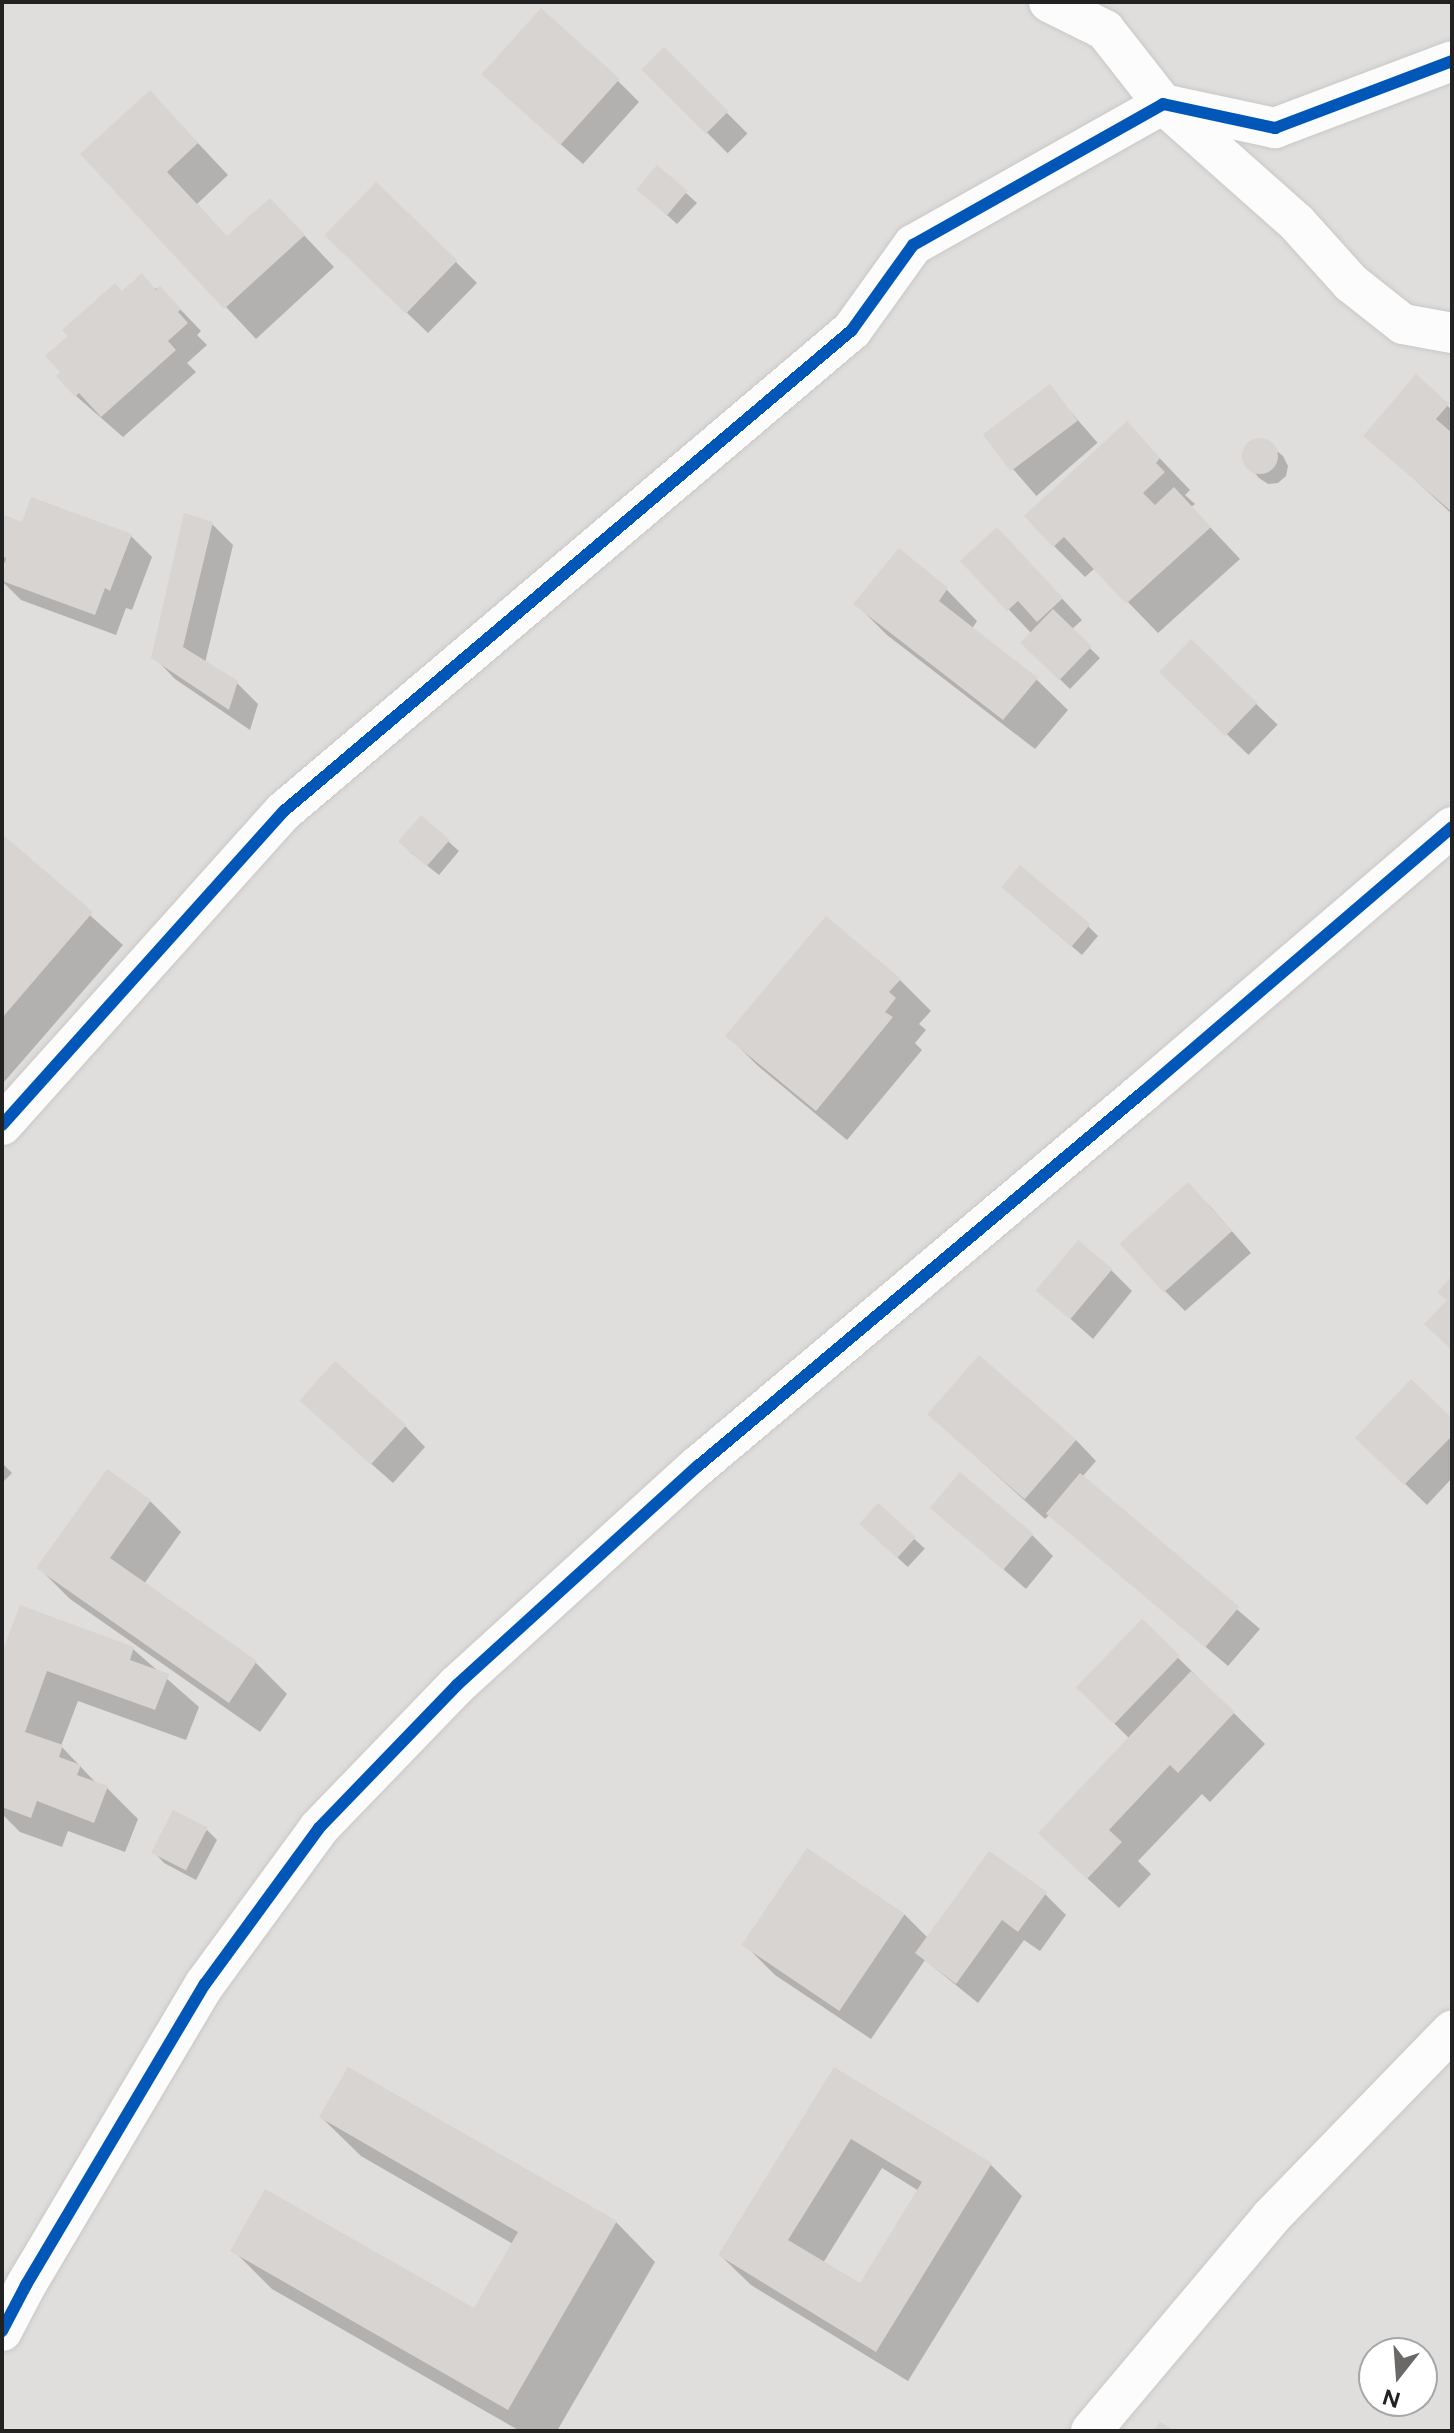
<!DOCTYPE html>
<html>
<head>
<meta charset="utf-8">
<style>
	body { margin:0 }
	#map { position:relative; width:1454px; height:2433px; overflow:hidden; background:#f0eeeb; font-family:Figtree,sans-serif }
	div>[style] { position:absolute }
	.residential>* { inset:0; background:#dfdedc }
	.shadow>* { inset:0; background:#0003; transform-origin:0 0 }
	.building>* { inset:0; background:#d7d4d2; transform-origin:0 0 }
	.round { border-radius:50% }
	.roads { filter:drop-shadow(0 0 2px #c9c8c7) drop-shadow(0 0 2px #c9c8c7) }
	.street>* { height:40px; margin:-20px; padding:0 20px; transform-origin:20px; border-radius:20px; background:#fdfcfc }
	.cycleway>* { height:12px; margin:-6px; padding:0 6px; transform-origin:6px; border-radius:6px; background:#0057b8 }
	span { translate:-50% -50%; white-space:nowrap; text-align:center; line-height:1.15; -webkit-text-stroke:6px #fff; paint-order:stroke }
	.frame { position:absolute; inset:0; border:4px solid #222; pointer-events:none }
	.north { position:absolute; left:1358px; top:2337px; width:80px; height:80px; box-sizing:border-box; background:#fff; border:2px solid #a7a7a7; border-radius:50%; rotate:197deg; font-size:22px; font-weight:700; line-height:32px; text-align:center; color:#222 }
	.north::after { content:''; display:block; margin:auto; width:28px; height:36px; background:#6a6968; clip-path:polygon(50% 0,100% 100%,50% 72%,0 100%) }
</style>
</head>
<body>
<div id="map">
	<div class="residential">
		<div style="clip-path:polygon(evenodd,2px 2px,1452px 2px,1452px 2431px,2px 2431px,2px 2px,1374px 2353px,1422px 2353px,1422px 2401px,1374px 2401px,1374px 2353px)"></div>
	</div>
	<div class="shadow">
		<div style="left:664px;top:50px;width:118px;height:28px;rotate:45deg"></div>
		<div style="clip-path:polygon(618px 81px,639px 102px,583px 164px,505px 95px)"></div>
		<div style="clip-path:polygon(180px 124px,228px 175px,197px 204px,228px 238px,300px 231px,334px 267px,256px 339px,83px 154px)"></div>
		<div style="clip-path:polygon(657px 167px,697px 203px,677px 224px,649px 199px)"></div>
		<div style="clip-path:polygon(348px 256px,456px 262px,477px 283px,428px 333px)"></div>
		<div style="clip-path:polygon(160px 288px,201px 331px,197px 335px,207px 345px,187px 363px,196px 372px,123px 437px,76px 396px,123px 294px)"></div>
		<div style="clip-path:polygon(1416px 377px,1452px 410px,1452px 514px,1366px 435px)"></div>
		<div style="left:1049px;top:387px;width:74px;height:81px;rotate:49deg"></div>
		<div style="clip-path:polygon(1127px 424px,1190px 490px,1185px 495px,1195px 504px,1191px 507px,1240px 559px,1158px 633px,1095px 568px,1085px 577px,1054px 546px)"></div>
		<div style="clip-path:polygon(1263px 440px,1283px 456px,1288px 466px,1286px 476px,1278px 483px,1268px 484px,1259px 478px,1243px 458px,1245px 448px,1252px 441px)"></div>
		<div style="clip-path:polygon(212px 524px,233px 545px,205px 663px,237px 683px,258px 704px,250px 730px,175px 679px,154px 657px)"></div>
		<div style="clip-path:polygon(23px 525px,131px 536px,152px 557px,132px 610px,126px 608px,116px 635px,21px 600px,2px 581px,6px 564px,2px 560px,2px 530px)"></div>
		<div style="clip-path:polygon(1018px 551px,1082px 620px,1071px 630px,1100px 658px,1070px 689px,1022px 642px,1031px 633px,963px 561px)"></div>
		<div style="clip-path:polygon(947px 590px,977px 621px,972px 629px,1037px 680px,1068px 710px,1035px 749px,887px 635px,856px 604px)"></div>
		<div style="left:1192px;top:642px;width:119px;height:42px;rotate:44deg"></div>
		<div style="clip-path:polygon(422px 818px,459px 851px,439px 875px,410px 852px)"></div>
		<div style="clip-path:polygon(2px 836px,123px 945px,4px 1082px,2px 1080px)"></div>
		<div style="clip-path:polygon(1014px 897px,1088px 926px,1098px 936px,1082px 955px)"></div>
		<div style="clip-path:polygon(900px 980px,931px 1011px,919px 1024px,926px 1030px,915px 1043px,922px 1050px,847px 1140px,758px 1066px,728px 1036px)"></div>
		<div style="clip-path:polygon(1209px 1205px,1251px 1253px,1185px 1311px,1164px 1290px)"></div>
		<div style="clip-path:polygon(1111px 1270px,1132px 1291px,1093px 1339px,1038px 1290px)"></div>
		<div style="clip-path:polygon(930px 1415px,1076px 1440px,1096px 1461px,1082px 1477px,1260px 1629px,1228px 1666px,1050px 1514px,1045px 1519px)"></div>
		<div style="clip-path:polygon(1452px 1420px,1452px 1478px,1427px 1505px,1358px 1438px)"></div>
		<div style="clip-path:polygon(323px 1421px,405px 1426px,425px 1447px,393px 1483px)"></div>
		<div style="clip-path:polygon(2px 1463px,12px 1473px,2px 1483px)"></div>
		<div style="clip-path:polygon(150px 1501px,181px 1532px,144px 1584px,256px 1663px,287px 1694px,260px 1732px,70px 1599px,39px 1568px)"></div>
		<div style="left:878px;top:1505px;width:64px;height:25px;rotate:43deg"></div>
		<div style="clip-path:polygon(932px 1507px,1032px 1535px,1053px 1556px,1026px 1589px)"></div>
		<div style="clip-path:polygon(1142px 1622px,1265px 1744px,1210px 1802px,1202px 1794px,1138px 1861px,1151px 1874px,1119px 1908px,1071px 1863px,1130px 1739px,1077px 1687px)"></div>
		<div style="clip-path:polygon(133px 1649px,199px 1707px,186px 1740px,78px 1701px,61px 1746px,98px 1785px,107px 1788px,138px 1819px,125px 1852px,68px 1831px,62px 1847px,20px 1832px,2px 1814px,2px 1659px)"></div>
		<div style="clip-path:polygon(207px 1830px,217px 1840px,196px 1880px,164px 1863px,154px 1852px)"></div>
		<div style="clip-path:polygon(808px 1850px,904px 1914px,928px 1938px,1045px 1894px,1066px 1915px,1040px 1951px,1024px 1940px,978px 2003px,925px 1960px,871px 2039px,775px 1975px,744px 1944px)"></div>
		<div style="clip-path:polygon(evenodd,834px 2069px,991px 2165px,1022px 2196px,908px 2381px,751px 2285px,720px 2255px,834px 2069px,882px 2168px,919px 2191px,860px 2286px,823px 2263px,882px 2168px)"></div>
		<div style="clip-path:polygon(321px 2117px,616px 2222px,655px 2262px,557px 2431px,520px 2431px,272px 2289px,233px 2250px,474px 2310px,513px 2244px,361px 2156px)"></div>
	</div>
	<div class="building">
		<div style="left:541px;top:8px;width:106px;height:89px;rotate:42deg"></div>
		<div style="left:664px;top:47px;width:91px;height:32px;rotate:45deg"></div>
		<div style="clip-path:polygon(150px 90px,198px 143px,167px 172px,227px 236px,270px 198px,305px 235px,224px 309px,80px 154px)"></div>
		<div style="left:657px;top:165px;width:40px;height:32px;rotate:40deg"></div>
		<div style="left:376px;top:182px;width:113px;height:74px;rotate:44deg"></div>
		<div style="clip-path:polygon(142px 273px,156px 290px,160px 286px,181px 309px,178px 312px,188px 323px,168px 341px,176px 350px,101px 417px,79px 393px,75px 397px,56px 376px,60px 372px,45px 356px,68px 336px,62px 330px,115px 283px,122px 291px)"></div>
		<div style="clip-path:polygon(1416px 374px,1449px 404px,1436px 419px,1452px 433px,1452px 512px,1363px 436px)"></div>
		<div style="left:1050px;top:384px;width:46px;height:84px;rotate:53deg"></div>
		<div style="clip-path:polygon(1127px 421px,1160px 458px,1156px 463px,1165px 472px,1143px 493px,1155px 505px,1174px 487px,1211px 527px,1126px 604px,1064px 537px,1053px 547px,1024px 516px)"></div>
		<div class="round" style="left:1242px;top:438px;width:36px;height:36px"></div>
		<div style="clip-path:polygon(31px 497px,132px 534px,110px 591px,105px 588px,95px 615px,2px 581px,6px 558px,2px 556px,2px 524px,5px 515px,22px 522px)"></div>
		<div style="clip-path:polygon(184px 513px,213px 522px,183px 647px,238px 681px,229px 710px,151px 658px)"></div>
		<div style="clip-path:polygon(997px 527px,1063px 598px,1037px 622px,1018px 601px,1007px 611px,960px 561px)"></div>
		<div style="clip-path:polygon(899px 548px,948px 588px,939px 601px,1038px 678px,1003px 720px,853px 604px)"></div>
		<div style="left:1053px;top:609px;width:54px;height:47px;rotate:44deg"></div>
		<div style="left:1191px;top:639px;width:92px;height:46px;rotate:44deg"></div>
		<div style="left:421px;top:815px;width:38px;height:35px;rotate:41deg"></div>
		<div style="clip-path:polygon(2px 834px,93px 912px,2px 1018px)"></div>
		<div style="left:1020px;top:865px;width:92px;height:29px;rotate:40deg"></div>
		<div style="clip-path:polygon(826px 916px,901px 979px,889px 992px,896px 998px,885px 1012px,893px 1017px,816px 1111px,725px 1036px)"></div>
		<div style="left:1188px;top:1182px;width:66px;height:92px;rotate:48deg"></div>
		<div style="left:1078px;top:1240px;width:45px;height:66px;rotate:40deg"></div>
		<div style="clip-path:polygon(1452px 1276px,1452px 1350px,1424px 1324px,1447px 1300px,1437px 1292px)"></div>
		<div style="left:979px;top:1355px;width:129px;height:79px;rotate:41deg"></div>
		<div style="left:335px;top:1361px;width:96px;height:53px;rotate:42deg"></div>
		<div style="clip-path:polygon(1411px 1379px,1452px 1418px,1452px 1436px,1404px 1485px,1355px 1438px)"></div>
		<div style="clip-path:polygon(107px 1469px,151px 1500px,110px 1558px,257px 1661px,229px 1703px,36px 1568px)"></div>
		<div style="left:960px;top:1472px;width:96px;height:47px;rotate:40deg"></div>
		<div style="left:1080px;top:1473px;width:208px;height:53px;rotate:40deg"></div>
		<div style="left:878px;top:1503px;width:51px;height:28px;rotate:42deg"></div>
		<div style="clip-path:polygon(20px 1605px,134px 1647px,130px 1660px,169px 1674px,155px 1710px,47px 1671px,25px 1732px,63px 1745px,59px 1757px,81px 1765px,77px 1775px,108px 1786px,94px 1823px,37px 1801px,31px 1818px,2px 1807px,2px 1653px)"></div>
		<div style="left:1142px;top:1619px;width:53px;height:95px;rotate:44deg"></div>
		<div style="clip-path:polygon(1191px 1671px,1235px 1712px,1178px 1773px,1170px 1765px,1109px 1830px,1122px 1842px,1087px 1879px,1038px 1833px)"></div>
		<div style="left:173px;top:1810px;width:39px;height:48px;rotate:27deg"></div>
		<div style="left:807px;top:1848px;width:118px;height:117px;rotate:34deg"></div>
		<div style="clip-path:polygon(989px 1851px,1047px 1892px,1018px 1932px,1002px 1920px,956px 1984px,915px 1953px)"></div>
		<div style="clip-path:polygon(348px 2067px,617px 2221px,508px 2410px,230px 2251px,265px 2189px,474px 2308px,518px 2232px,319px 2117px)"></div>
		<div style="clip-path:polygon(evenodd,834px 2067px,992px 2163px,876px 2352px,718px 2255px,834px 2067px,851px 2139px,922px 2182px,860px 2283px,788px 2240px,851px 2139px)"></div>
		<div style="clip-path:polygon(1160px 2422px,1175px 2431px,1153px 2431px)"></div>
	</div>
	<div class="roads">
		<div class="street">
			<div style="left:1049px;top:2px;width:63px;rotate:26.6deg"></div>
			<div style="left:1105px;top:30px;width:94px;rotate:51.9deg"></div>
			<div style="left:1163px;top:104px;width:178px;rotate:41.6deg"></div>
			<div style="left:1296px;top:222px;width:82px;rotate:48deg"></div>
			<div style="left:1351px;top:283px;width:66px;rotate:38.3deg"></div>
			<div style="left:1403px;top:324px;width:50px;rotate:10.4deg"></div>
			<div style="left:2px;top:1125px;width:422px;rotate:-48.1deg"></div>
			<div style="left:284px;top:811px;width:744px;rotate:-40.26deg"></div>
			<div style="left:852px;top:330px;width:105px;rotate:-54.3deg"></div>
			<div style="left:913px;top:245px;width:287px;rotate:-29.4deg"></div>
			<div style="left:1163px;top:104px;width:115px;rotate:12.1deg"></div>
			<div style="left:1275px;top:128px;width:189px;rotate:-20.7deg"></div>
			<div style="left:2px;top:2331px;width:52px;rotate:-62.4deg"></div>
			<div style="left:26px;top:2285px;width:350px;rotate:-59.3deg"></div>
			<div style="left:205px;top:1984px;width:193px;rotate:-53.8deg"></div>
			<div style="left:319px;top:1828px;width:199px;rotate:-46deg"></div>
			<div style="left:457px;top:1685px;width:326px;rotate:-42.3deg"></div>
			<div style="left:698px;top:1466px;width:581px;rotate:-40.05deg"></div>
			<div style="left:1143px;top:1092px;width:407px;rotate:-40.6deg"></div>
			<div style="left:1091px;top:2431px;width:280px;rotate:-49.9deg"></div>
			<div style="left:1271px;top:2217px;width:260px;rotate:-45.8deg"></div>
		</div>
	</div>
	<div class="cycleway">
		<div style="left:2px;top:1125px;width:422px;rotate:-48.1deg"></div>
		<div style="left:284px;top:811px;width:744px;rotate:-40.26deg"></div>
		<div style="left:852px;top:330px;width:105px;rotate:-54.3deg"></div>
		<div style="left:913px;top:245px;width:287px;rotate:-29.4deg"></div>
		<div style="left:1163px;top:104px;width:115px;rotate:12.1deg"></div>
		<div style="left:1275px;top:128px;width:189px;rotate:-20.7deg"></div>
		<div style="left:2px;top:2331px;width:52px;rotate:-62.4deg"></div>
		<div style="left:26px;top:2285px;width:350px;rotate:-59.3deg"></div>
		<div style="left:205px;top:1984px;width:193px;rotate:-53.8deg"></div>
		<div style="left:319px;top:1828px;width:199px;rotate:-46deg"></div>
		<div style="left:457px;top:1685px;width:326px;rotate:-42.3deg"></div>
		<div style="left:698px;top:1466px;width:581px;rotate:-40.05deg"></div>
		<div style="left:1143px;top:1092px;width:407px;rotate:-40.6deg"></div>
	</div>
	<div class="frame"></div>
	<div class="north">N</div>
</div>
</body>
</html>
